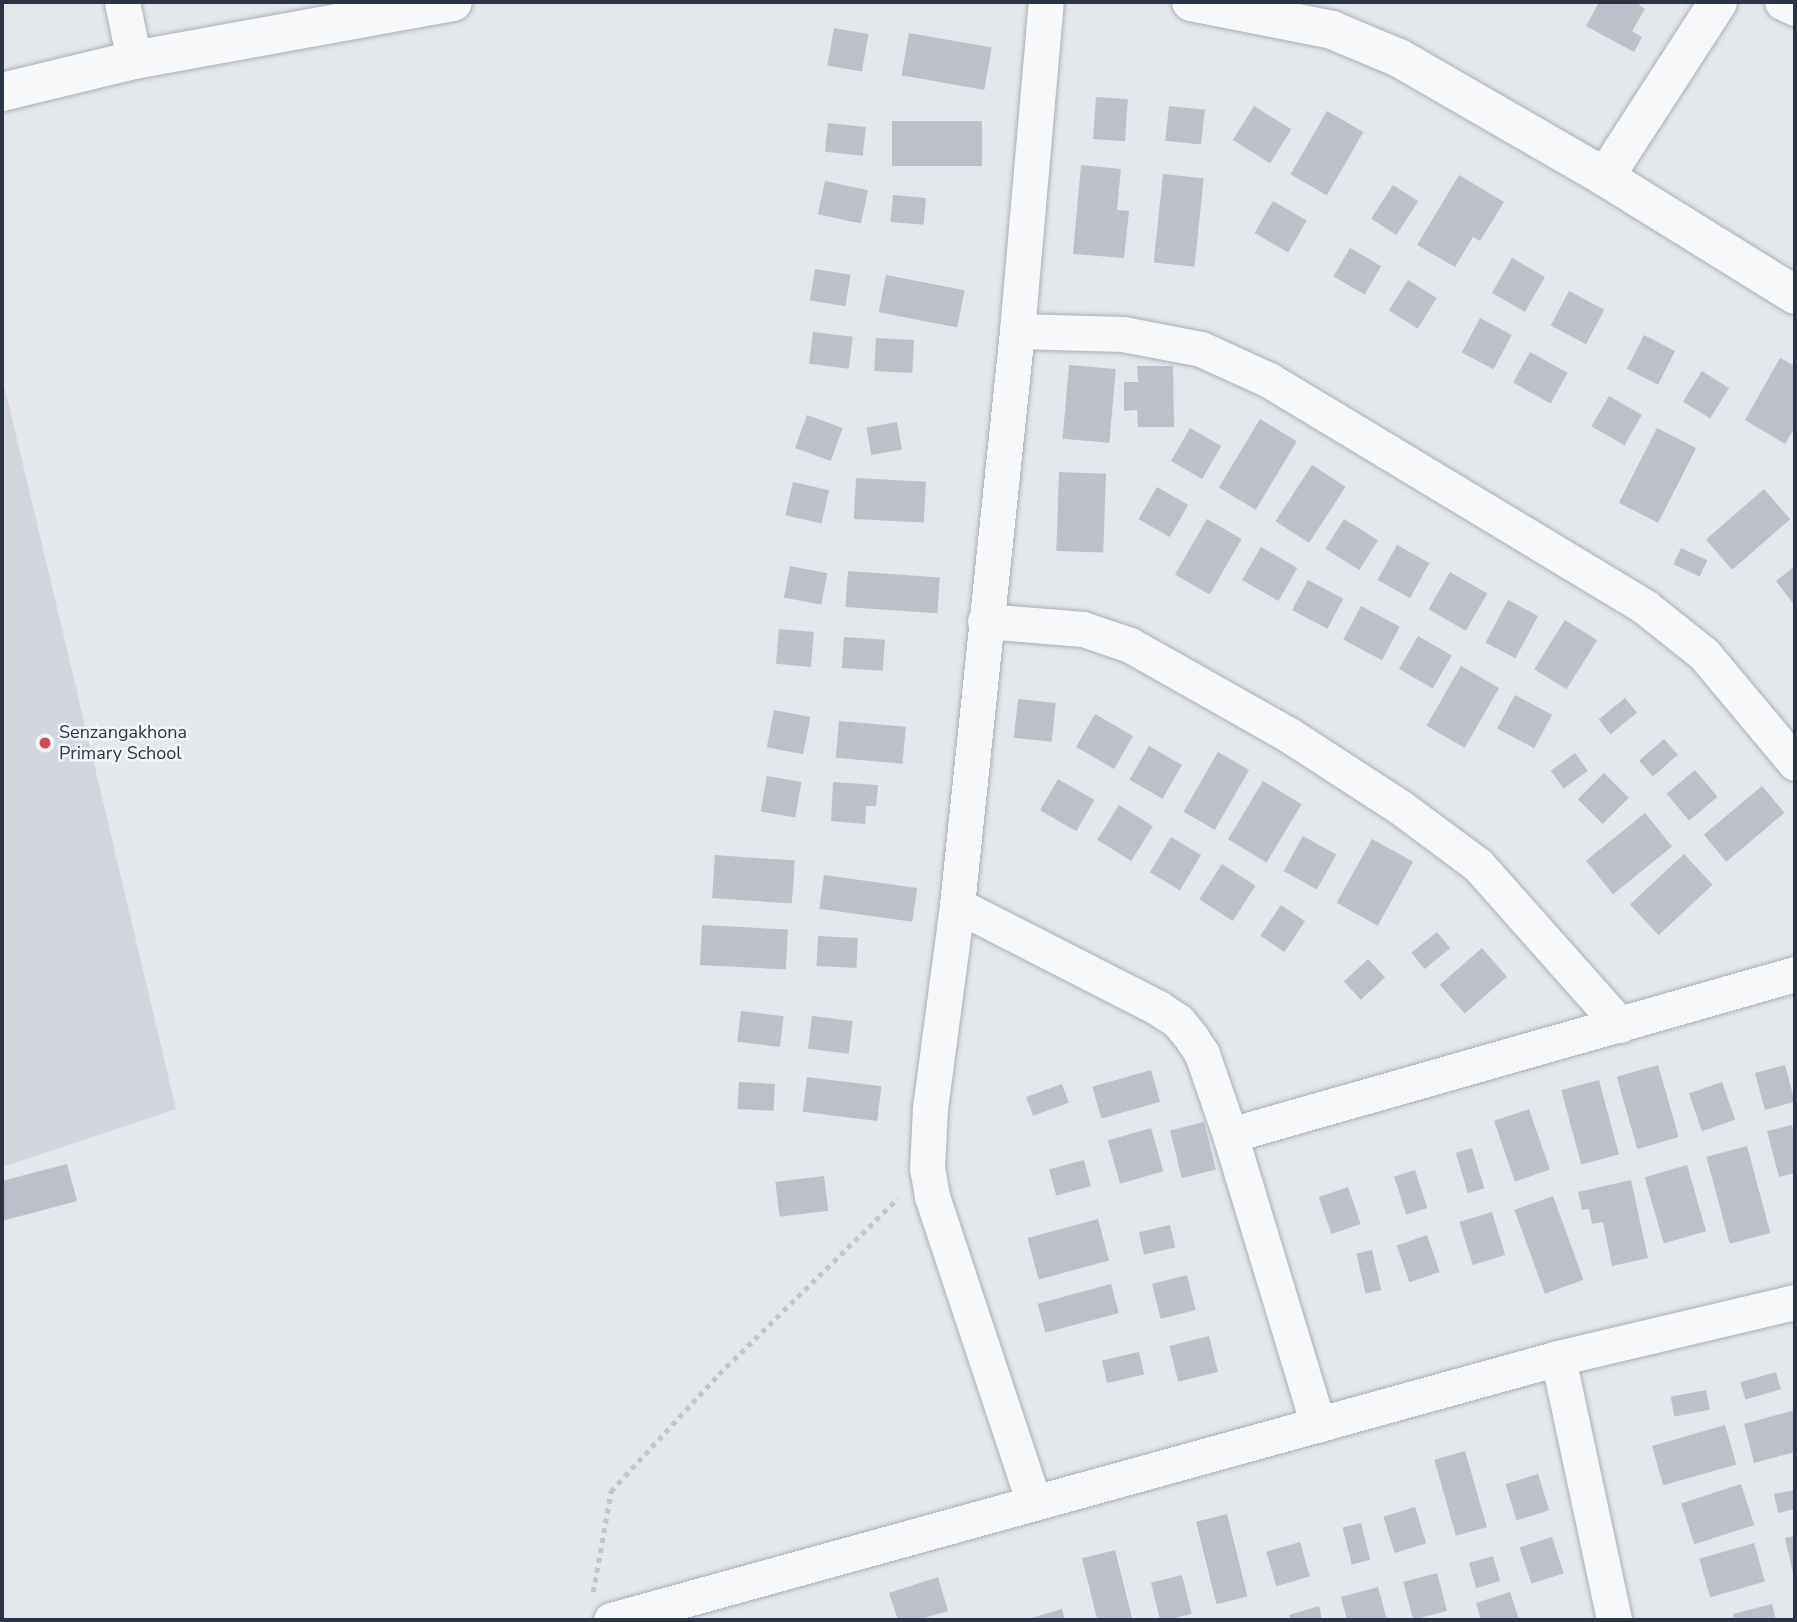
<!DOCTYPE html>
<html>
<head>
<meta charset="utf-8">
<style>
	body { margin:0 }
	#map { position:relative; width:1797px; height:1622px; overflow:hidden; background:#e4e7ec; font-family:"Nunito Sans",sans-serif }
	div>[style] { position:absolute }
	.built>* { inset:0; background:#d2d6de }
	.building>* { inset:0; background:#bbc0ca; transform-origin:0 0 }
	.path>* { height:4.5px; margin-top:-2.25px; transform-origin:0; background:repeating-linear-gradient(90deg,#c2c5cb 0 5px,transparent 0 10px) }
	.roads { filter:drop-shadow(0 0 2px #a9aeb7) drop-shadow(0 0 2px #a9aeb7) }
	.minor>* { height:35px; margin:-17.5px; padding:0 17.5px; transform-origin:17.5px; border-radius:17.5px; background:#f7f8fa }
	.tertiary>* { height:38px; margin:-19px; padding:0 19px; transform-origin:19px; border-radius:19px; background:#f7f8fa }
	.dots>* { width:19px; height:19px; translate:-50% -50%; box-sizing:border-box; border:4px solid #f4f6f9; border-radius:50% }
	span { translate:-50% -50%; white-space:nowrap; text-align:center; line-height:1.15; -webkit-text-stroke:5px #f4f6f9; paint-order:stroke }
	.poi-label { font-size:18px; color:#2b3445 }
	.left { translate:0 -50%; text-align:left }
	.frame { position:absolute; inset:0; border:4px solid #2b3445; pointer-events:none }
</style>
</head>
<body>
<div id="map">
	<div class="built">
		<div style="clip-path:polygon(2px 376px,176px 1109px,2px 1167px)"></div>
	</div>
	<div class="building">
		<div style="clip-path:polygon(1599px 2px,1641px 2px,1639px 5px,1645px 9px,1632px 31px,1642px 37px,1634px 52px,1586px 26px)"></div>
		<div style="left:834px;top:28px;width:35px;height:38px;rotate:10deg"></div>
		<div style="left:909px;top:33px;width:84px;height:43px;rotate:10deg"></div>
		<div style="left:1096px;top:97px;width:32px;height:42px;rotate:4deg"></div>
		<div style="left:1169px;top:106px;width:36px;height:35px;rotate:6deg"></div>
		<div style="left:1254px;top:106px;width:44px;height:40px;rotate:32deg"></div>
		<div style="left:1327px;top:111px;width:42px;height:73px;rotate:30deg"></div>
		<div style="left:982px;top:121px;width:45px;height:90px;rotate:90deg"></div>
		<div style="left:828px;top:123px;width:38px;height:29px;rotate:6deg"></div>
		<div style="clip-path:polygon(1081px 165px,1121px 169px,1117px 210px,1129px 211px,1124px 258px,1073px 254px)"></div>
		<div style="left:1163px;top:174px;width:41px;height:89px;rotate:6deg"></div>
		<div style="clip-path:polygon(1459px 175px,1504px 202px,1480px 241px,1473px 237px,1455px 267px,1417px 245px)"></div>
		<div style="left:825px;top:181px;width:44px;height:34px;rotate:12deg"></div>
		<div style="left:1393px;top:185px;width:30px;height:40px;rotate:33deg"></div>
		<div style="left:893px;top:195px;width:33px;height:27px;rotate:5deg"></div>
		<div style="left:1273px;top:201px;width:39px;height:37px;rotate:30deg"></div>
		<div style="left:1350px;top:248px;width:36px;height:33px;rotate:30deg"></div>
		<div style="left:1512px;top:258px;width:38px;height:40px;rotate:30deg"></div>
		<div style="left:815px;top:269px;width:36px;height:32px;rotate:9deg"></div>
		<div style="left:886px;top:275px;width:80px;height:38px;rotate:11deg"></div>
		<div style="left:1408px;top:280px;width:34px;height:36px;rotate:32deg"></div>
		<div style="left:1569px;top:291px;width:40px;height:39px;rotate:28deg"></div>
		<div style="left:1480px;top:318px;width:36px;height:39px;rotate:28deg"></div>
		<div style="left:813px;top:332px;width:40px;height:32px;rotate:7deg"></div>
		<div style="left:1644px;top:335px;width:35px;height:38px;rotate:27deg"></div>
		<div style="left:876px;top:338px;width:38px;height:33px;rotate:3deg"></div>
		<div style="left:1530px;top:352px;width:43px;height:35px;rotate:29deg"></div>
		<div style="clip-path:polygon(1780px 358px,1795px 366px,1795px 427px,1785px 444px,1745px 420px)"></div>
		<div style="left:1069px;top:365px;width:47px;height:74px;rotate:5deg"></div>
		<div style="clip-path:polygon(1137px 366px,1173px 366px,1174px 427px,1138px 427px,1137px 410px,1124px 411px,1124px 382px,1138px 382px)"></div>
		<div style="left:1702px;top:371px;width:32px;height:36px;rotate:32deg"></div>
		<div style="left:1609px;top:396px;width:38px;height:35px;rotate:30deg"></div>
		<div style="left:807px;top:415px;width:38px;height:35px;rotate:20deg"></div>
		<div style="left:1260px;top:419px;width:43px;height:80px;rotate:31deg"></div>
		<div style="left:897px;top:422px;width:28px;height:31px;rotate:80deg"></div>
		<div style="left:1190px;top:428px;width:36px;height:38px;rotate:30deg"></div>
		<div style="left:1657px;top:428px;width:44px;height:84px;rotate:27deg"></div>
		<div style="left:1312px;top:465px;width:40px;height:67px;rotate:33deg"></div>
		<div style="left:1059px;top:472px;width:47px;height:79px;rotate:2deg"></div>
		<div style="left:856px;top:478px;width:70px;height:41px;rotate:3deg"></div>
		<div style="left:793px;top:482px;width:37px;height:34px;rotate:13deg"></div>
		<div style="left:1157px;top:487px;width:36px;height:37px;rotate:30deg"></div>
		<div style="left:1764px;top:489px;width:40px;height:77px;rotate:49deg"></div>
		<div style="left:1207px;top:519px;width:40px;height:64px;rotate:30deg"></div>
		<div style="left:1344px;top:519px;width:40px;height:35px;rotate:32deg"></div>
		<div style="left:1397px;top:545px;width:37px;height:40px;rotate:29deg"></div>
		<div style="left:1261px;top:547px;width:42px;height:38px;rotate:30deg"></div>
		<div style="left:1681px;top:548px;width:29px;height:18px;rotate:25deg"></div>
		<div style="left:790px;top:566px;width:38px;height:32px;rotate:11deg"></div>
		<div style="clip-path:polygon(1795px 566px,1795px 606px,1776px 581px)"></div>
		<div style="left:848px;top:571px;width:92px;height:36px;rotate:4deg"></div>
		<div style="left:1450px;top:572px;width:43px;height:43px;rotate:30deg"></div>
		<div style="left:1308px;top:580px;width:40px;height:34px;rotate:28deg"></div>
		<div style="left:1508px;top:600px;width:34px;height:48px;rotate:28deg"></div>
		<div style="left:1361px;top:606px;width:44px;height:38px;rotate:28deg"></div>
		<div style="left:1565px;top:620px;width:38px;height:58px;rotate:32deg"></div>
		<div style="left:779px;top:629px;width:35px;height:35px;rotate:5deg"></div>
		<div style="left:1418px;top:636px;width:39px;height:38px;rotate:30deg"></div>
		<div style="left:844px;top:637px;width:41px;height:31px;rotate:4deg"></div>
		<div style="left:1461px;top:666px;width:44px;height:69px;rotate:30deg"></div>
		<div style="left:1515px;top:695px;width:42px;height:38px;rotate:28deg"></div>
		<div style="left:1625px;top:698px;width:19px;height:34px;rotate:51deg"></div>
		<div style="left:1018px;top:699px;width:38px;height:39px;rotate:6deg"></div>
		<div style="left:774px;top:710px;width:37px;height:38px;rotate:11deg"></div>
		<div style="left:1095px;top:714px;width:44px;height:38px;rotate:30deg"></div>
		<div style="left:839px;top:721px;width:67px;height:37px;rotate:5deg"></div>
		<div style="left:1664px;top:739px;width:21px;height:33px;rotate:49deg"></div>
		<div style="left:1149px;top:746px;width:38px;height:39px;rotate:30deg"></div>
		<div style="left:1218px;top:752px;width:36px;height:69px;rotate:30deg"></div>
		<div style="left:1575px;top:753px;width:22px;height:30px;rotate:54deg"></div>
		<div style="left:1695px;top:770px;width:35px;height:37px;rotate:50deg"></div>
		<div style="left:1604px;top:773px;width:35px;height:37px;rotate:45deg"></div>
		<div style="left:767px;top:776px;width:35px;height:36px;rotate:10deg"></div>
		<div style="left:1058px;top:779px;width:42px;height:36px;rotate:30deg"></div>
		<div style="left:1263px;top:781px;width:45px;height:68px;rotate:31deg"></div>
		<div style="clip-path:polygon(833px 782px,878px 785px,876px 806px,866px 806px,865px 824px,831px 821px)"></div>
		<div style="left:1762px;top:786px;width:35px;height:76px;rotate:50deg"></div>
		<div style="left:1119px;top:805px;width:40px;height:41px;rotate:32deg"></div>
		<div style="left:1645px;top:813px;width:43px;height:76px;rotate:51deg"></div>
		<div style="left:1303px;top:836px;width:38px;height:40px;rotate:29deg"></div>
		<div style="left:1171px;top:837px;width:35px;height:41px;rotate:31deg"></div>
		<div style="left:1372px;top:839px;width:47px;height:73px;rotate:29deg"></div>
		<div style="left:1684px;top:854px;width:42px;height:74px;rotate:47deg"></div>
		<div style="left:715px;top:855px;width:80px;height:43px;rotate:4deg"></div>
		<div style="left:1222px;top:864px;width:40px;height:42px;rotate:33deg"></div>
		<div style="left:824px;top:875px;width:94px;height:34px;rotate:8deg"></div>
		<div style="left:1281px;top:905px;width:29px;height:37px;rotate:34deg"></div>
		<div style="left:702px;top:925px;width:86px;height:40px;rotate:3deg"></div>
		<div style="left:1437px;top:932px;width:21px;height:33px;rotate:51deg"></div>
		<div style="left:818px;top:936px;width:40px;height:30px;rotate:3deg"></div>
		<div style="left:1482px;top:948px;width:38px;height:56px;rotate:49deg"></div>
		<div style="left:1368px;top:959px;width:25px;height:33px;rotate:47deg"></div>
		<div style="left:741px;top:1011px;width:43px;height:31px;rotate:7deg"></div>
		<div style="left:812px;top:1016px;width:41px;height:33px;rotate:7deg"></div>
		<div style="left:1658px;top:1065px;width:75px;height:43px;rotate:74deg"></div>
		<div style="left:1785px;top:1065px;width:38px;height:31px;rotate:75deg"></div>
		<div style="left:1151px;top:1070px;width:33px;height:61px;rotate:74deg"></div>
		<div style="left:807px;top:1077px;width:75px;height:35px;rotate:7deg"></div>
		<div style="left:1599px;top:1080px;width:77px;height:39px;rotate:75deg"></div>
		<div style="left:739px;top:1082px;width:36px;height:27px;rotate:3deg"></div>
		<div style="left:1722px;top:1082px;width:40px;height:35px;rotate:71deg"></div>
		<div style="left:1062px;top:1084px;width:20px;height:38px;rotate:70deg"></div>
		<div style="left:1529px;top:1109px;width:64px;height:37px;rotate:71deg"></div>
		<div style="left:1204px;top:1122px;width:49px;height:35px;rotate:76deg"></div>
		<div style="clip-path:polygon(1792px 1125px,1795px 1140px,1795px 1173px,1779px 1177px,1767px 1131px)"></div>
		<div style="left:1151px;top:1128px;width:45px;height:45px;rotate:74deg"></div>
		<div style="left:1747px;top:1146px;width:90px;height:42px;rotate:75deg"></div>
		<div style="left:1472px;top:1148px;width:42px;height:17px;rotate:73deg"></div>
		<div style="left:1084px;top:1160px;width:27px;height:36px;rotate:75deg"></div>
		<div style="clip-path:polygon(67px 1164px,77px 1201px,2px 1221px,2px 1181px)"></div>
		<div style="left:1687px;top:1165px;width:69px;height:44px;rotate:74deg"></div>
		<div style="left:1415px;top:1170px;width:40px;height:22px;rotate:72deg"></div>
		<div style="left:824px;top:1176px;width:35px;height:49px;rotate:83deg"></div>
		<div style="clip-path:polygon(1631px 1180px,1648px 1258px,1612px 1266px,1603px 1222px,1592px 1224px,1589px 1209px,1582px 1210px,1578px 1192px)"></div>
		<div style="left:1348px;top:1187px;width:39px;height:31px;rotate:71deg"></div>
		<div style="left:1553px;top:1196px;width:89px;height:41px;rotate:70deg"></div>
		<div style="left:1492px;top:1212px;width:45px;height:34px;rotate:73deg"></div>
		<div style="left:1098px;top:1219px;width:43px;height:73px;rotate:75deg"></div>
		<div style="left:1170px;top:1225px;width:23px;height:32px;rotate:77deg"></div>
		<div style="left:1427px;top:1235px;width:39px;height:32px;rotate:71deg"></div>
		<div style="left:1372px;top:1250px;width:41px;height:16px;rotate:77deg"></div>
		<div style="left:1187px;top:1275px;width:36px;height:36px;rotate:76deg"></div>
		<div style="left:1111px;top:1284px;width:30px;height:76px;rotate:75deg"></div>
		<div style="left:1209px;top:1336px;width:37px;height:41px;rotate:76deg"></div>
		<div style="left:1139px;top:1352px;width:23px;height:38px;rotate:77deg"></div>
		<div style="left:1776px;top:1372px;width:18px;height:37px;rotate:74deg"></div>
		<div style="left:1706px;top:1390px;width:20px;height:36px;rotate:79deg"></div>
		<div style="clip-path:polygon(1795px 1410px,1795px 1452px,1754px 1463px,1744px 1424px)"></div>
		<div style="left:1725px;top:1425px;width:41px;height:76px;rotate:74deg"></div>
		<div style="left:1465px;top:1451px;width:79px;height:32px;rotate:74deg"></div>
		<div style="left:1538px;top:1474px;width:38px;height:34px;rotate:73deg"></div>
		<div style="left:1741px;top:1484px;width:43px;height:63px;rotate:72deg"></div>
		<div style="clip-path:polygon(1795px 1490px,1795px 1509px,1778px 1513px,1774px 1494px)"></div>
		<div style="left:1415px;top:1507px;width:38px;height:33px;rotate:73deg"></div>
		<div style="left:1227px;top:1514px;width:85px;height:32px;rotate:76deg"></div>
		<div style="left:1361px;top:1523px;width:38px;height:19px;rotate:76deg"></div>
		<div style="clip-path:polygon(1795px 1536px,1795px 1576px,1794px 1577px,1785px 1538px)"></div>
		<div style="left:1552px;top:1537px;width:38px;height:34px;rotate:72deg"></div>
		<div style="left:1300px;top:1542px;width:36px;height:35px;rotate:74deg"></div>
		<div style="left:1754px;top:1543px;width:40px;height:57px;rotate:74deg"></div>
		<div style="left:1115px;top:1550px;width:72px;height:34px;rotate:76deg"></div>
		<div style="left:1493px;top:1556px;width:26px;height:25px;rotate:74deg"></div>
		<div style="left:1437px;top:1573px;width:39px;height:35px;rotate:75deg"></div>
		<div style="left:1182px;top:1575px;width:40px;height:32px;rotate:76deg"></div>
		<div style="clip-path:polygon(938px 1577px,948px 1611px,917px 1620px,898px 1620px,889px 1593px)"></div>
		<div style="clip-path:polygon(1378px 1587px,1387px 1620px,1347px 1620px,1341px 1597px)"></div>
		<div style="clip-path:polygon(1510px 1592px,1519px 1620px,1481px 1620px,1476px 1603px)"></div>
		<div style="clip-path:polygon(1772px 1604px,1776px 1620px,1734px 1620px,1733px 1614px)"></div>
		<div style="clip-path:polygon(1319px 1606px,1322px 1620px,1291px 1620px,1289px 1615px)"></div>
		<div style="clip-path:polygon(1062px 1609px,1065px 1620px,1032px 1620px,1031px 1618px)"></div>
	</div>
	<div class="path">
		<div style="left:593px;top:1592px;width:103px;rotate:-79.9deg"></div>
		<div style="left:611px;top:1491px;width:159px;rotate:-47.3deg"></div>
		<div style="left:719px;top:1374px;width:251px;rotate:-44.5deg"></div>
	</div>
	<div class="roads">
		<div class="minor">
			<div style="left:122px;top:2px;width:59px;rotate:78.3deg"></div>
			<div style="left:1782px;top:2px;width:14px;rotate:25deg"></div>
			<div style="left:1017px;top:331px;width:106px;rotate:1.6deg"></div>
			<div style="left:1123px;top:334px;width:79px;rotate:10.9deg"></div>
			<div style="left:1201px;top:349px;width:75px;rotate:24.5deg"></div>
			<div style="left:1269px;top:380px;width:439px;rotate:31.1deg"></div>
			<div style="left:1645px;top:607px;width:75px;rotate:38.5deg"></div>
			<div style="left:1704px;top:654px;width:142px;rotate:50.1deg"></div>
			<div style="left:985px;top:621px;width:98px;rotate:4.7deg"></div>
			<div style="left:1083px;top:629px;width:50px;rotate:18.8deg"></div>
			<div style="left:1130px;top:645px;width:183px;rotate:29.5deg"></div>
			<div style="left:1289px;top:735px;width:132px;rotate:33deg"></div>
			<div style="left:1400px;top:807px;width:97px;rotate:36.6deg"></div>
			<div style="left:1478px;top:865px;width:214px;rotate:48.4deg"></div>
			<div style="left:957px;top:905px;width:226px;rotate:27.1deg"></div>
			<div style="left:1158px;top:1008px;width:24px;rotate:33deg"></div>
			<div style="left:1178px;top:1021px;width:21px;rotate:51deg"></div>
			<div style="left:1191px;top:1037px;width:20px;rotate:57deg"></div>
			<div style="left:1202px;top:1054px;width:86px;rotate:70.9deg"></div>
			<div style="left:1230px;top:1135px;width:303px;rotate:73.1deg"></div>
			<div style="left:1230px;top:1135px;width:587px;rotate:-15.91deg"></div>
			<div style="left:1558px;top:1358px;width:268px;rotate:77.9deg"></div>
			<div style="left:1034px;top:1503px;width:324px;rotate:-108.4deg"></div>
			<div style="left:932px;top:1196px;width:27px;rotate:-100deg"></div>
			<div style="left:927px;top:1169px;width:61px;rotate:-87.2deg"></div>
			<div style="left:930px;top:1108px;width:205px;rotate:-82.4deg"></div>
			<div style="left:957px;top:905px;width:577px;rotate:-84.03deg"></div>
			<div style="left:1017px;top:331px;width:330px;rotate:-85deg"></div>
			<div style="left:611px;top:1620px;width:983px;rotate:-15.46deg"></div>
			<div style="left:1558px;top:1358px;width:244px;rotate:-13.3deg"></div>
		</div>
		<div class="tertiary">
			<div style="left:1191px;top:2px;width:144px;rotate:11.2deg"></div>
			<div style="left:1332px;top:30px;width:73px;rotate:22.7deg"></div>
			<div style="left:1399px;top:58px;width:238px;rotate:30deg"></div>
			<div style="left:1605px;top:177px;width:224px;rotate:31.8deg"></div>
			<div style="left:2px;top:92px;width:136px;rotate:-13.6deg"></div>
			<div style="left:134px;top:60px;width:324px;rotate:-10.3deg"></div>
			<div style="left:1605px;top:177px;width:208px;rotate:-57.1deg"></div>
		</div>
	</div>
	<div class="dots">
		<div style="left:45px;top:743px;background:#d1495b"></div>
	</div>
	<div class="poi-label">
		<span class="left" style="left:59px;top:743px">Senzangakhona<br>Primary School</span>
	</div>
	<div class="frame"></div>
</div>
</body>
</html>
